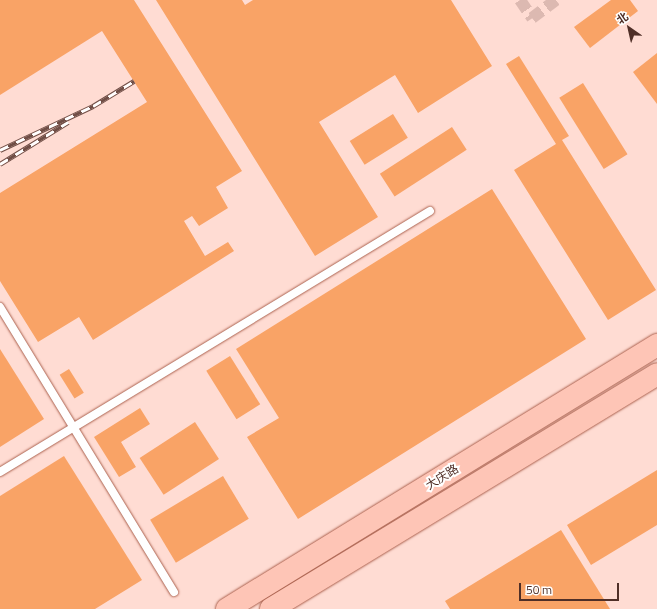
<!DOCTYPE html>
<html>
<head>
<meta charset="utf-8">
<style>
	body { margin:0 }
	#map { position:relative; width:657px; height:609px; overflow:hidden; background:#ffdcd3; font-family:"Titillium Web","Noto Sans SC",sans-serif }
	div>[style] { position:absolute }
	.building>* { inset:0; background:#f9a366; transform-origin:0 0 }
	.pedestrian-tunnel>* { height:12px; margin-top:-6px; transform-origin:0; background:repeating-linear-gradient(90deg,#dcb9b1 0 12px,transparent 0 18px) }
	.roads { filter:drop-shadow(0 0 1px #ac624f) drop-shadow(0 0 1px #ac624f) }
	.service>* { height:8px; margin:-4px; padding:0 4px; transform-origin:4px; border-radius:4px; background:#fff }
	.primary>* { height:22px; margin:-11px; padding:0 11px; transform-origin:11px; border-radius:11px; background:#fec5b6 }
	.rail>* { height:4.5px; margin-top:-2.25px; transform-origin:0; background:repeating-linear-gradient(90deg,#fff 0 9px,#704e46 0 18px); box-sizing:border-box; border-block:1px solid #704e46 }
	span { translate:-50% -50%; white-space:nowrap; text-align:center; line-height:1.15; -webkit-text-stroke:4px #fff; paint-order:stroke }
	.street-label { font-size:12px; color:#502f27 }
	.north { position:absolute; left:609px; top:8px; width:40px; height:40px; -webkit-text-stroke:3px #fff; paint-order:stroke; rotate:326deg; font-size:11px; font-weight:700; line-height:16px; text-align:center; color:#502f27 }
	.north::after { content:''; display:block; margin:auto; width:14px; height:18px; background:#502f27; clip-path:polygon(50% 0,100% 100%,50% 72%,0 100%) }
	.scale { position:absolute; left:519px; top:583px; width:100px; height:18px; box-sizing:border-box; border:2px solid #502f27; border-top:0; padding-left:5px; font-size:12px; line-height:14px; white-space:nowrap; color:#502f27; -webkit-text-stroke:3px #fff; paint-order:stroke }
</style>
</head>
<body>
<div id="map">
	<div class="building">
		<div style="clip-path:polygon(0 0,134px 0,242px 171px,216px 187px,228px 208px,199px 226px,192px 216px,184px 221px,205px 256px,228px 242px,234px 251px,93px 340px,79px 317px,38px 342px,0 281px,0 193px,147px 102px,102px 31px,0 95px)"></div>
		<div style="clip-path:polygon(156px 0,242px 0,245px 5px,253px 0,451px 0,492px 66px,418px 113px,395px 75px,319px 122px,378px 217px,315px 256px)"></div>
		<div style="clip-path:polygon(611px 0,630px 0,638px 11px,590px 48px,574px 27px)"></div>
		<div style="clip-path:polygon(657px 53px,657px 104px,633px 72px)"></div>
		<div style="clip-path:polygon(519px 56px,569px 136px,562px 140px,656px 290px,608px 320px,514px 170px,556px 144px,506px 64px)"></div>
		<div style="left:583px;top:83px;width:84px;height:28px;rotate:58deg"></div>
		<div style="left:393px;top:114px;width:28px;height:51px;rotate:58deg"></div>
		<div style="left:452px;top:127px;width:27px;height:86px;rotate:57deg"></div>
		<div style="clip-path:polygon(492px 189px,586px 339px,298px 519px,247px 437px,279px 418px,236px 349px)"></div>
		<div style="clip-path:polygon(0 349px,44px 419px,0 447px)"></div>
		<div style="left:230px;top:356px;width:57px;height:28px;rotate:58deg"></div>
		<div style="left:69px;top:369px;width:28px;height:11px;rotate:58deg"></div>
		<div style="clip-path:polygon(140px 408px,150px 424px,121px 442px,136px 467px,119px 477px,94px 437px)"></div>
		<div style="left:195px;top:422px;width:44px;height:66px;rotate:57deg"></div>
		<div style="clip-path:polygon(64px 456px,142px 580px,95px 609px,0 609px,0 496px)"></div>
		<div style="clip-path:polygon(657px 470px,657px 525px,591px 565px,567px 525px)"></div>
		<div style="left:223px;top:476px;width:50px;height:85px;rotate:59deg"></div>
		<div style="clip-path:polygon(561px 530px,610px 609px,450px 609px,445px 601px)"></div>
	</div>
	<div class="pedestrian-tunnel">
		<div style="left:520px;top:0;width:22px;rotate:56deg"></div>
		<div style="left:532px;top:18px;width:30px;rotate:-37deg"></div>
	</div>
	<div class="roads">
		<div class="service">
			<div style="left:0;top:307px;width:334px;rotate:58.6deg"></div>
			<div style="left:0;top:472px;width:503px;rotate:-31.26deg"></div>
		</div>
		<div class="primary">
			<div style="left:227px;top:609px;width:505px;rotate:-31.55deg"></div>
			<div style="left:271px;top:609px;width:452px;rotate:-31.3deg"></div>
		</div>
	</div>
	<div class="rail">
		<div style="left:0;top:150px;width:103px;rotate:-25.3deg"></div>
		<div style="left:93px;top:106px;width:48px;rotate:-31.4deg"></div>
		<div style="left:0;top:164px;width:80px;rotate:-31.7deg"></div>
	</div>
	<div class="street-label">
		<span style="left:442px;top:477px;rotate:-32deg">大庆路</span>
	</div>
	<div class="north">北</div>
	<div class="scale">50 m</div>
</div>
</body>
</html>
